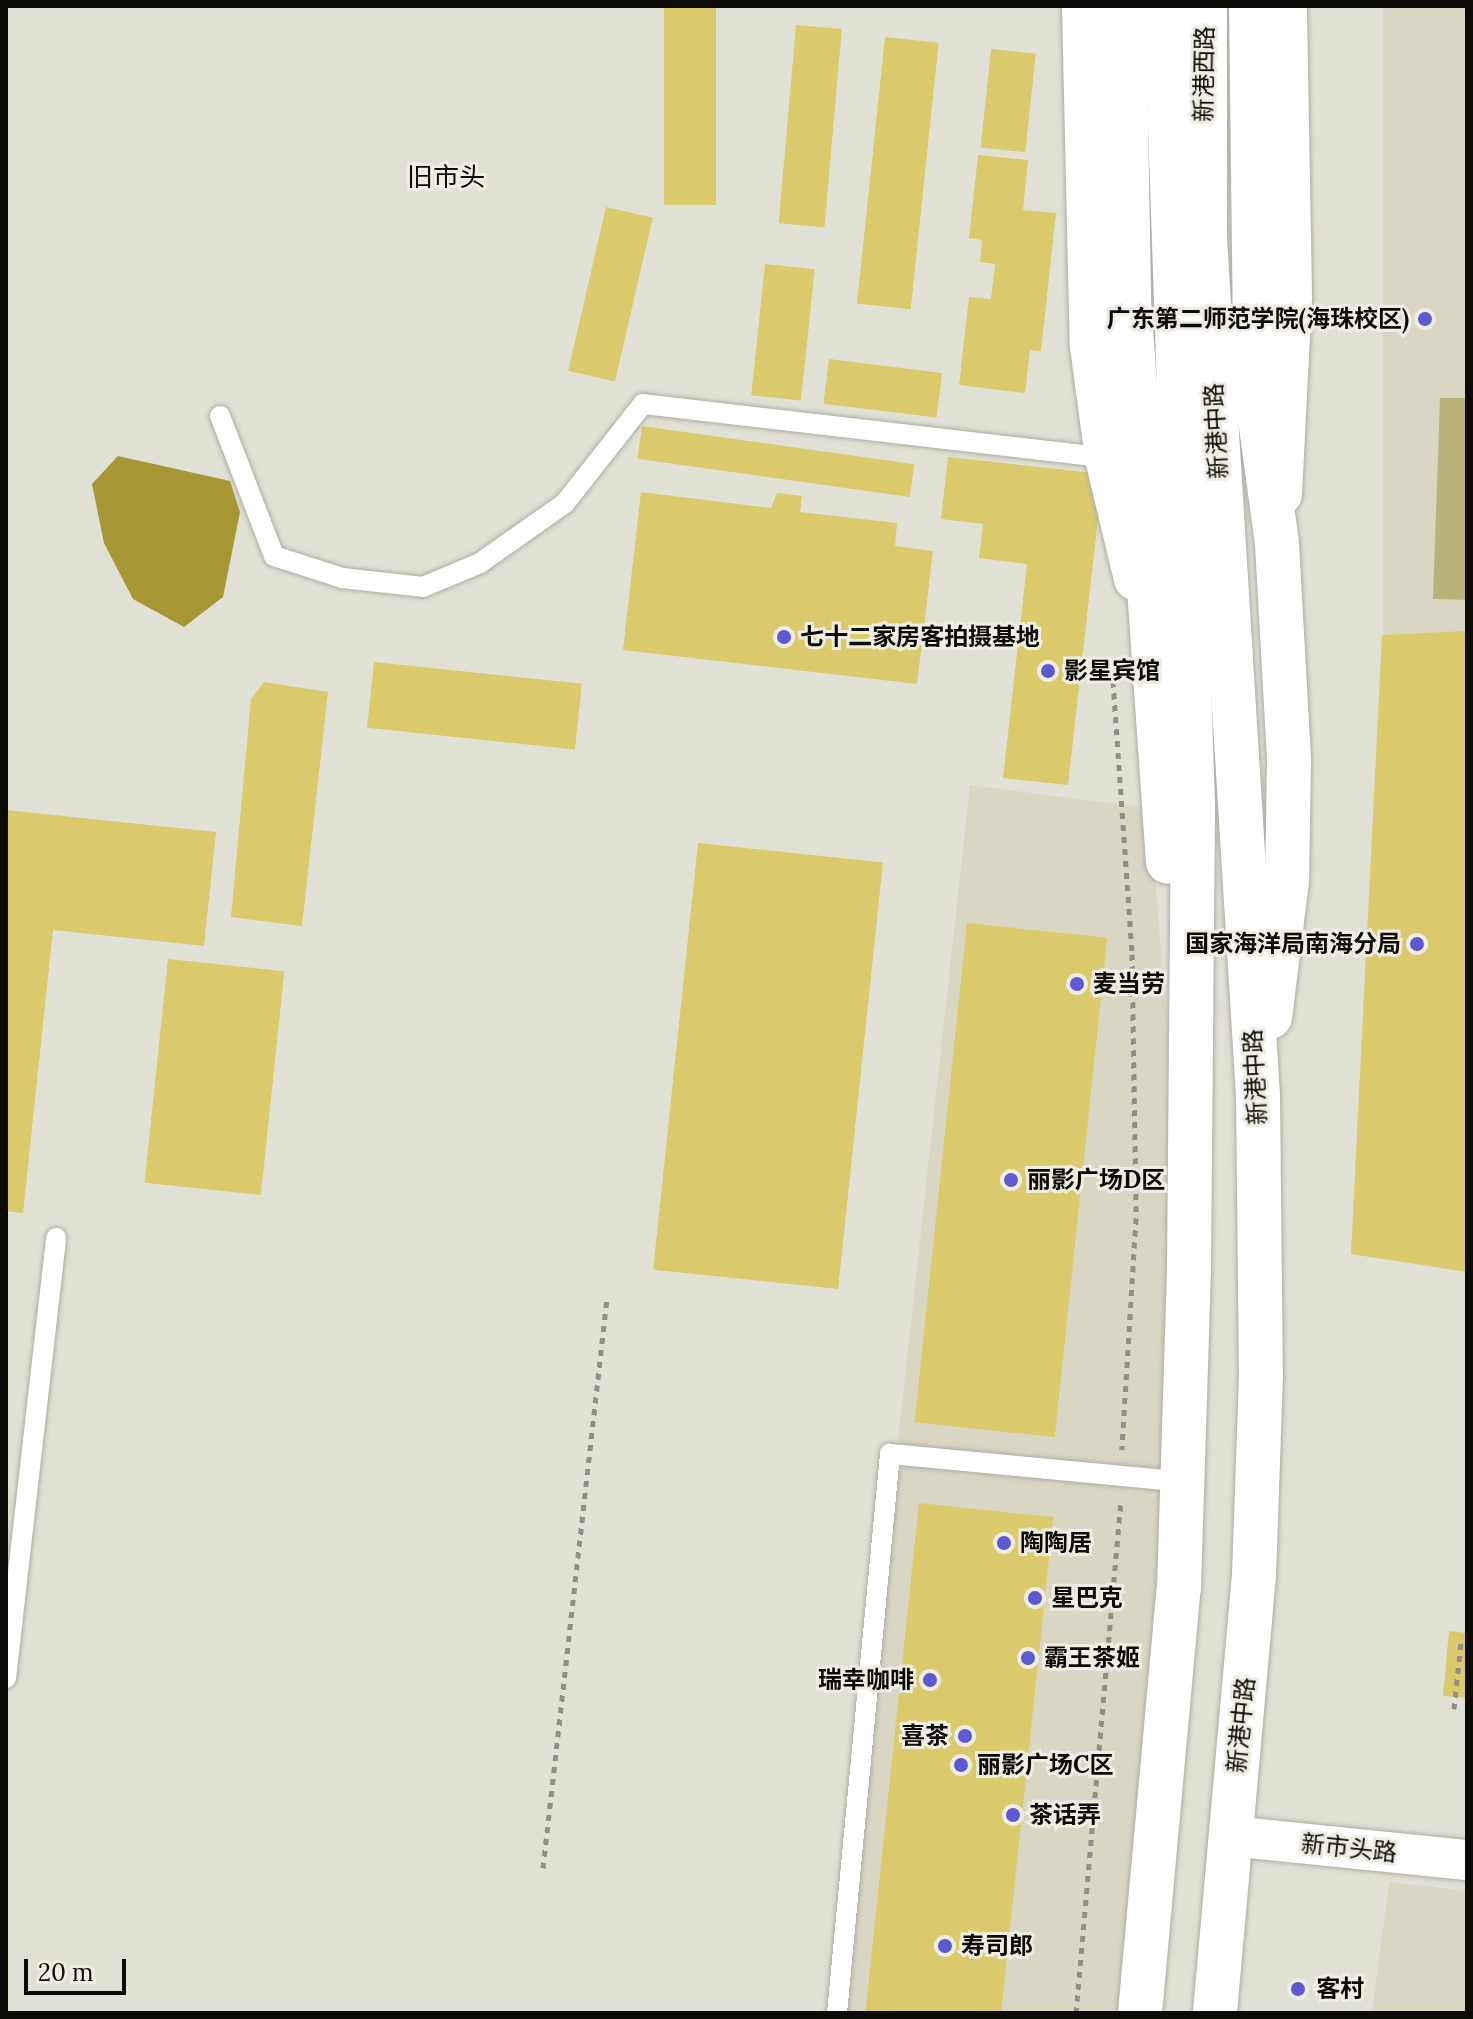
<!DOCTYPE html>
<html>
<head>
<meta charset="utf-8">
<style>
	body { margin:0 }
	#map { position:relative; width:1473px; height:2019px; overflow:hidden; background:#e1e0d5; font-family:Lora,"Noto Sans SC",serif }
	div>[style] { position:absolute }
	.built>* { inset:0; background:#d9d6c4; transform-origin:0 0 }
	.green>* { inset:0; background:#bab179 }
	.water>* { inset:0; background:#a69634 }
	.building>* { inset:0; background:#daca6c; transform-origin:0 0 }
	.path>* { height:5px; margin-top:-2.5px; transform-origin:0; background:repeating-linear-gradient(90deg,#908f87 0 6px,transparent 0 12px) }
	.roads { filter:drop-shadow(0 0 2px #aeada2) drop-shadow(0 0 2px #aeada2) }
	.lane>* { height:20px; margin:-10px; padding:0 10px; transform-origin:10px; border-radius:10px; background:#fff }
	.street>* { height:40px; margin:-20px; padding:0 20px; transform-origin:20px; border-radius:20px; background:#fff }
	.secondary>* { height:44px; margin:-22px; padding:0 22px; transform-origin:22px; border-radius:22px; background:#fff }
	.primary>* { height:44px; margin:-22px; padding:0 22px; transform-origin:22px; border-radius:22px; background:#fff }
	.dots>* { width:22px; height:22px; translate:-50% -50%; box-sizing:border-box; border:4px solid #efede2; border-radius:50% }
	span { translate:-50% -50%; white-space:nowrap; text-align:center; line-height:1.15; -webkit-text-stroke:6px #efede2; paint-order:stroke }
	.street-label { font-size:24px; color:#0c0b08 }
	.poi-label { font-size:24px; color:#0c0b08; font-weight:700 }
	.right { translate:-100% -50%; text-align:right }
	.left { translate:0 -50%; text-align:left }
	.neighbourhood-label { font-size:26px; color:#0c0b08 }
	.frame { position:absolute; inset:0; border:8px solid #0c0b08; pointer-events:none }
	.scale { position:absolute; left:24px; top:1959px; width:102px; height:36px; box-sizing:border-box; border:4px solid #0c0b08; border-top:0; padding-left:10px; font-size:24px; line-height:28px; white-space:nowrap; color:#0c0b08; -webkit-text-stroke:6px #efede2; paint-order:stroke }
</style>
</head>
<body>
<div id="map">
	<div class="built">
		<div style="left:1383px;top:6px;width:84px;height:629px"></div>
		<div style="clip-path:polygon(970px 785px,1149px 808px,1173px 1090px,1177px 1310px,1128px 2013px,835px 2013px)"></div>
		<div style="clip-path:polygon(1389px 1882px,1467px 1891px,1467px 2013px,1372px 2013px)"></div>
	</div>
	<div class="green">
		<div style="clip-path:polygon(1440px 398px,1467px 398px,1467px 600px,1433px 599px)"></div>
	</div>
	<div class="water">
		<div style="clip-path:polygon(118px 456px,230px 481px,240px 512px,223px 597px,184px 627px,133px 599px,104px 543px,92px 484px)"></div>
	</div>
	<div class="building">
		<div style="left:664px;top:6px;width:52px;height:199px"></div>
		<div style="left:796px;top:25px;width:46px;height:199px;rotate:5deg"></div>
		<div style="left:885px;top:37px;width:54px;height:268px;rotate:6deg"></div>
		<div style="left:991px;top:49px;width:45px;height:99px;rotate:6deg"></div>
		<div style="clip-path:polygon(978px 155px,1028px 160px,1023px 210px,1056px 213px,1041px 351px,1030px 350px,1025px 393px,959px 385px,969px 297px,991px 299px,995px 264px,980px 262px,982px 240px,969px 238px)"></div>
		<div style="left:606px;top:207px;width:48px;height:168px;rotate:13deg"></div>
		<div style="left:765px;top:264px;width:50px;height:132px;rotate:6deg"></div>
		<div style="left:829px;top:359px;width:114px;height:45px;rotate:7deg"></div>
		<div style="left:642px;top:426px;width:275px;height:33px;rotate:8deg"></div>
		<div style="clip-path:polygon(948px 457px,1103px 474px,1068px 785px,1003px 778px,1027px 564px,979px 558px,983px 524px,941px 519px)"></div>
		<div style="clip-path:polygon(641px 492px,771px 508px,777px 493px,802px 496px,800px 512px,897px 523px,895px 546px,933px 551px,917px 684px,623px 650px)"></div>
		<div style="clip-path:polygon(1467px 631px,1467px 1272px,1351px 1254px,1382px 635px)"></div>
		<div style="left:374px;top:662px;width:209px;height:66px;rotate:6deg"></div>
		<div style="clip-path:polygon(264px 682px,328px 692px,302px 926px,231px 917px,251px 699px)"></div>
		<div style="clip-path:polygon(6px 810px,216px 832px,204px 946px,53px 930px,23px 1213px,6px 1211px)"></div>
		<div style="left:698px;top:843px;width:186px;height:429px;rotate:6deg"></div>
		<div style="left:967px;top:923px;width:141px;height:502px;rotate:6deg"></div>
		<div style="left:168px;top:959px;width:117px;height:225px;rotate:6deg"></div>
		<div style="left:919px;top:1503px;width:135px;height:513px;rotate:6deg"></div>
		<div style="clip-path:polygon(1449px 1631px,1467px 1633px,1467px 1698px,1443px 1696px)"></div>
	</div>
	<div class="path">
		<div style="left:1113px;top:681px;width:274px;rotate:86deg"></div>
		<div style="left:1132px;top:954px;width:264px;rotate:89.1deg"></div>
		<div style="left:1136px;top:1218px;width:232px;rotate:93.5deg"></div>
		<div style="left:1454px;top:1709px;width:67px;rotate:-84deg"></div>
		<div style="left:543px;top:1868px;width:574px;rotate:-83.59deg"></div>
		<div style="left:1076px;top:2013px;width:515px;rotate:-84.99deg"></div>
	</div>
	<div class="roads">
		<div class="lane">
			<div style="left:220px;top:416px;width:150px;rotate:68.9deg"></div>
			<div style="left:274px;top:556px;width:71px;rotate:17.9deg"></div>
			<div style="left:342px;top:578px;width:81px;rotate:6.3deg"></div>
			<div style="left:423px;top:587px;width:62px;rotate:-22.8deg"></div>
			<div style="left:480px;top:563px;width:104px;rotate:-35.2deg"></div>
			<div style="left:565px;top:503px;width:126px;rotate:-51.8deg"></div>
			<div style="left:643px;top:404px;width:467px;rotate:6.6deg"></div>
			<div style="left:6px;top:1678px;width:443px;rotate:-83.5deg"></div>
			<div style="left:837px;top:2013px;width:562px;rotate:-84.58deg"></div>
			<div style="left:890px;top:1454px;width:295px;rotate:5.4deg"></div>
		</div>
		<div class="street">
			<div style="left:1230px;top:1836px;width:238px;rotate:5.8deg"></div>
		</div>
		<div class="secondary">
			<div style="left:1084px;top:6px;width:340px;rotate:88.7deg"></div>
			<div style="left:1092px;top:346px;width:113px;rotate:82.4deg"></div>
			<div style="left:1107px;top:458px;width:124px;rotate:76.5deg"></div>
			<div style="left:1280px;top:494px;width:197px;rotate:-87.1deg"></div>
			<div style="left:1290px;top:297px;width:291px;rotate:-91deg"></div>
		</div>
		<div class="primary">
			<div style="left:1124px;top:6px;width:293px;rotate:89deg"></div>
			<div style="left:1129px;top:299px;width:564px;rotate:86.04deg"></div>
			<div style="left:1205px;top:6px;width:233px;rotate:90deg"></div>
			<div style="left:1205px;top:239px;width:858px;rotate:86.46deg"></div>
			<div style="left:1258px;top:1095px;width:280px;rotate:89.4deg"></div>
			<div style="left:1261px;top:1375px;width:200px;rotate:92deg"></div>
			<div style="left:1254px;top:1575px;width:440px;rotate:95.1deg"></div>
			<div style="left:1251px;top:6px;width:384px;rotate:89.3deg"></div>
			<div style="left:1256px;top:390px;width:155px;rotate:82.2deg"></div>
			<div style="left:1277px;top:544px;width:215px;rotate:86.8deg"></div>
			<div style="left:1289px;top:759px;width:122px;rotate:90.9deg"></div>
			<div style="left:1287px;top:881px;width:137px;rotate:97.1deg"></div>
			<div style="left:1140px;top:2013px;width:427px;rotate:-84.8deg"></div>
			<div style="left:1179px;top:1588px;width:319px;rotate:-88.2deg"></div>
			<div style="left:1189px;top:1269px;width:466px;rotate:-89.5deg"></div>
			<div style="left:1193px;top:803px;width:797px;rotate:-91.94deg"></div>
		</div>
	</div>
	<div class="dots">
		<div style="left:1425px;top:319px;background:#5d59d1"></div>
		<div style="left:784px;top:637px;background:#5d59d1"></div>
		<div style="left:1048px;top:671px;background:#5d59d1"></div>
		<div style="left:1417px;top:944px;background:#5d59d1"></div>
		<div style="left:1077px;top:984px;background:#5d59d1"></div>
		<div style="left:1011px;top:1180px;background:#5d59d1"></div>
		<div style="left:1004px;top:1543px;background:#5d59d1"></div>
		<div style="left:1035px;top:1598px;background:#5d59d1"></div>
		<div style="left:1028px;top:1658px;background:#5d59d1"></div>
		<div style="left:930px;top:1680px;background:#5d59d1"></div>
		<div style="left:965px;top:1736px;background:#5d59d1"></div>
		<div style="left:961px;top:1765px;background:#5d59d1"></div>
		<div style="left:1013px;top:1815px;background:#5d59d1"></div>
		<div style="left:945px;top:1946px;background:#5d59d1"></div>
		<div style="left:1298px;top:1989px;background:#5d59d1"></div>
	</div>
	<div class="street-label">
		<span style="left:1204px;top:74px;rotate:-89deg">新港西路</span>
		<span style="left:1216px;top:431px;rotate:-93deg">新港中路</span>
		<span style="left:1255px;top:1077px;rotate:-93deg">新港中路</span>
		<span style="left:1241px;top:1725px;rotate:-84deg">新港中路</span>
		<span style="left:1349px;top:1848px;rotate:6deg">新市头路</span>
	</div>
	<div class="poi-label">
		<span class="right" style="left:1409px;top:319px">广东第二师范学院(海珠校区)</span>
		<span class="left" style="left:800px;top:637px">七十二家房客拍摄基地</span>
		<span class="left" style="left:1064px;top:671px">影星宾馆</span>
		<span class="right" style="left:1401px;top:944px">国家海洋局南海分局</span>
		<span class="left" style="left:1093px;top:984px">麦当劳</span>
		<span class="left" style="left:1027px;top:1180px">丽影广场D区</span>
		<span class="left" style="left:1020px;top:1543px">陶陶居</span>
		<span class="left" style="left:1051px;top:1598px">星巴克</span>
		<span class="left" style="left:1044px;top:1658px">霸王茶姬</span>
		<span class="right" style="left:914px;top:1680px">瑞幸咖啡</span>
		<span class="right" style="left:949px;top:1736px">喜茶</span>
		<span class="left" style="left:977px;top:1765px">丽影广场C区</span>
		<span class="left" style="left:1029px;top:1815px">茶话弄</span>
		<span class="left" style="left:961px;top:1946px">寿司郎</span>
		<span class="left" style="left:1316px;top:1989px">客村</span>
	</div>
	<div class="neighbourhood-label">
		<span style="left:446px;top:177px">旧市头</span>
	</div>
	<div class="frame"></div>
	<div class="scale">20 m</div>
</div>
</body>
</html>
